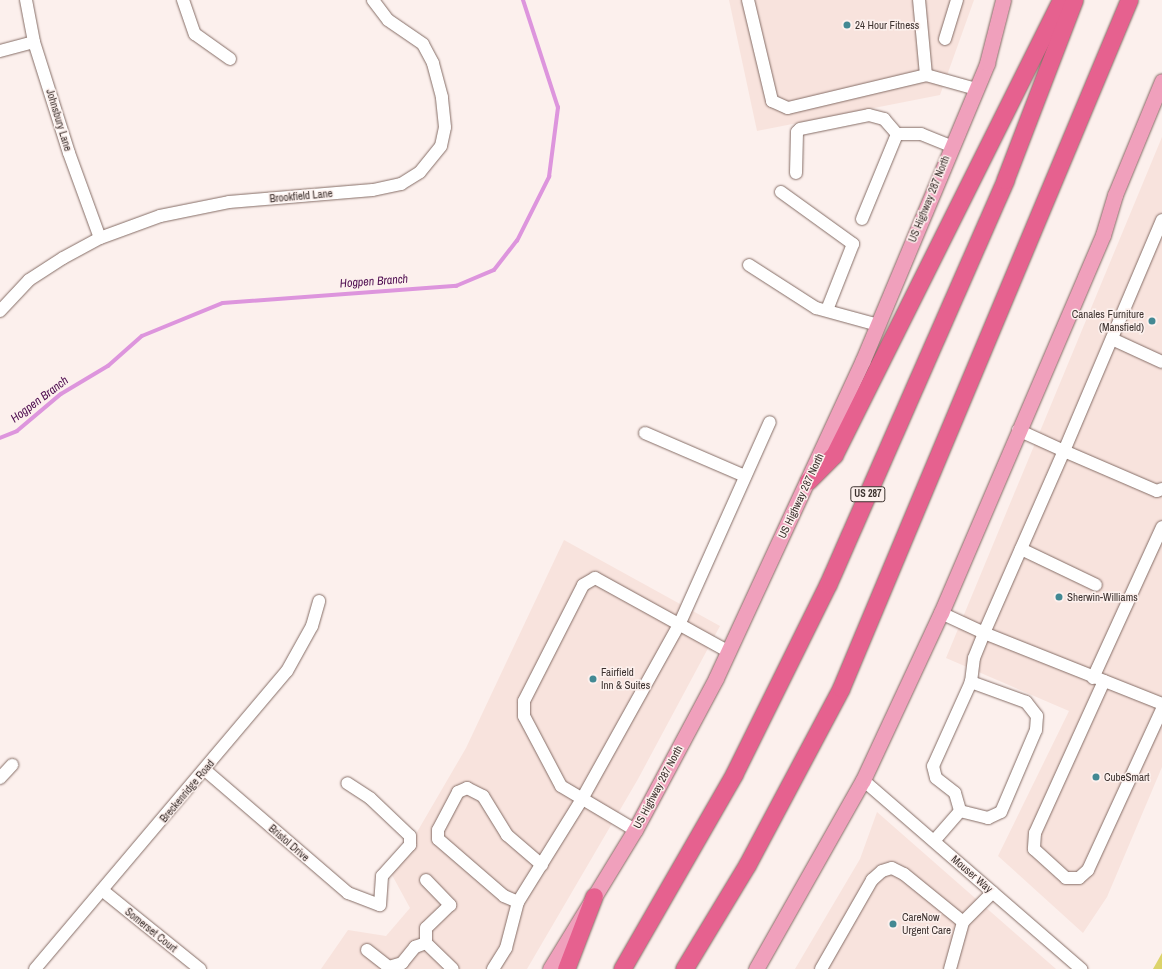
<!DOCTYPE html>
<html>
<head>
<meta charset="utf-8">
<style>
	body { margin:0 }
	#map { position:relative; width:1162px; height:969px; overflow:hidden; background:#fcf0ed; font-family:"Archivo Narrow",sans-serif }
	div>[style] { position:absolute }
	.built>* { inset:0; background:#f8e3dd }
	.green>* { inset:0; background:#dcd36a }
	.stream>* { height:3.5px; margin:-1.75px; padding:0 1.75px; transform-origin:1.75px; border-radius:1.75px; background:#dd95dd }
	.roads { filter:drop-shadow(0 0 1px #856d66) drop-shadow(0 0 1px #856d66) }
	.minor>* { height:12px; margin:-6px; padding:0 6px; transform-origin:6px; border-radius:6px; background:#fff }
	.major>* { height:15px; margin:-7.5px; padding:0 7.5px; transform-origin:7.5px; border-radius:7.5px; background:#f0a0bc }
	.highway>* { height:17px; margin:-8.5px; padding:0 8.5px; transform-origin:8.5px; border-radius:8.5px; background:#e6618f }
	.dots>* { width:11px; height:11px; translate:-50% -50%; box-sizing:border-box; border:2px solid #fcf0ed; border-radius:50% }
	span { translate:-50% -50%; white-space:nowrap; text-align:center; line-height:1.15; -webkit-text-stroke:3px #fcf0ed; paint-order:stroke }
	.shield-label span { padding:1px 3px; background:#fcf0ed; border:1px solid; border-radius:3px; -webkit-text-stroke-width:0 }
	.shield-label { font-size:10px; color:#3d322f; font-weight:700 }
	.poi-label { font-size:11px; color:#3d322f }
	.left { translate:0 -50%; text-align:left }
	.right { translate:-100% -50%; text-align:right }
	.street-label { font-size:11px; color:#3d322f }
	.water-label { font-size:12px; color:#4f0e51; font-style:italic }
</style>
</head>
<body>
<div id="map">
	<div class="built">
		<div style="clip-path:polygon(729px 0,974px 0,940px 95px,757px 131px)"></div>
		<div style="clip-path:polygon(1162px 137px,1162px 767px,1107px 897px,1083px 933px,998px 856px,1069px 711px,946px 658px)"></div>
		<div style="clip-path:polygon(564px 540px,720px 626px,638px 779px,527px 969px,321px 969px,348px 930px,386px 936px,410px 908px,392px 875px,466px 748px)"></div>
		<div style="clip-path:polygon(877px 812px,1056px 969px,795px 969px,860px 859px)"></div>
	</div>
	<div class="green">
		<div style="clip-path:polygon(1162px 953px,1162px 969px,1153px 969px)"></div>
	</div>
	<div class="stream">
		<div style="left:0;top:438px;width:18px;rotate:-22deg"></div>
		<div style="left:17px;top:431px;width:57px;rotate:-40.1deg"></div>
		<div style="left:61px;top:394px;width:55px;rotate:-30.8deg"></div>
		<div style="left:108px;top:366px;width:45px;rotate:-41.4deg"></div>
		<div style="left:142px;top:336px;width:87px;rotate:-22.2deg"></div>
		<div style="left:223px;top:303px;width:234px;rotate:-4.2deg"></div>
		<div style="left:456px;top:286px;width:41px;rotate:-22.8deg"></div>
		<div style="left:494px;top:270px;width:37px;rotate:-52deg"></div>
		<div style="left:517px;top:241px;width:72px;rotate:-63.4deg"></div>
		<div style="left:549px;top:177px;width:70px;rotate:-82.6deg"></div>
		<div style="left:558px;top:108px;width:114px;rotate:-108deg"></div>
	</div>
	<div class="roads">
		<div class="minor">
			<div style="left:26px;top:0;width:43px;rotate:79.2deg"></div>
			<div style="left:34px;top:42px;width:116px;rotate:72.5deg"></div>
			<div style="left:69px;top:153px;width:90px;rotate:70deg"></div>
			<div style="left:183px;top:0;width:36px;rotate:71deg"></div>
			<div style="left:195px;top:34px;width:43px;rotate:35.5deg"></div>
			<div style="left:748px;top:0;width:104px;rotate:76.6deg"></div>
			<div style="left:772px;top:101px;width:17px;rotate:24deg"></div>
			<div style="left:788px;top:108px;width:142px;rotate:-13.4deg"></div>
			<div style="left:926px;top:75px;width:75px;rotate:-95.3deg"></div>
			<div style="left:945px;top:39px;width:41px;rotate:-72.9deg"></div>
			<div style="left:0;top:51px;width:35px;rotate:-15deg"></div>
			<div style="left:926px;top:75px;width:52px;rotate:15.6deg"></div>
			<div style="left:796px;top:173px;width:41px;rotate:-88.6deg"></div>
			<div style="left:797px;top:132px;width:4px;rotate:-45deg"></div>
			<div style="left:800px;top:129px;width:70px;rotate:-11.5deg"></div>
			<div style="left:869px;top:115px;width:16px;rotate:15deg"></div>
			<div style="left:884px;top:119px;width:20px;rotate:49deg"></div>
			<div style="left:781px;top:192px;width:89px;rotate:35.8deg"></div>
			<div style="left:853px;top:244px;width:71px;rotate:111.5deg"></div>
			<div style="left:862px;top:219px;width:92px;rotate:-67.6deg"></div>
			<div style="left:897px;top:134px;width:24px"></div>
			<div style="left:921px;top:134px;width:32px;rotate:22deg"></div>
			<div style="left:749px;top:265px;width:80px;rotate:32.7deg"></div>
			<div style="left:816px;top:308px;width:64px;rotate:15.3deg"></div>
			<div style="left:0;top:311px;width:42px;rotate:-46.9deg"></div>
			<div style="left:29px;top:280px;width:40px;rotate:-32.9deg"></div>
			<div style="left:63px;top:258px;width:42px;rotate:-28.4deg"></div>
			<div style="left:100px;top:238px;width:64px;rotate:-20.1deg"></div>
			<div style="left:160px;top:216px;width:70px;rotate:-11.5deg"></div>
			<div style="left:229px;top:202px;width:144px;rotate:-4.8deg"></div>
			<div style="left:373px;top:190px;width:29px;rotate:-12deg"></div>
			<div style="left:401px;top:184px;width:22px;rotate:-32deg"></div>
			<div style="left:420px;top:172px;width:33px;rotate:-51deg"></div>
			<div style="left:441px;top:146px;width:19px;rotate:-78deg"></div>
			<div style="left:445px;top:127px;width:30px;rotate:-96deg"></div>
			<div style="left:442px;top:97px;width:35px;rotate:-105deg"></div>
			<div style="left:433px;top:63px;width:21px;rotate:-118deg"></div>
			<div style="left:423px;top:44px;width:42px;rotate:-145.6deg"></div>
			<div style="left:388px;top:20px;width:25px;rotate:-127deg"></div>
			<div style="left:1112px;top:339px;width:55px;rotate:24.7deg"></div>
			<div style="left:1018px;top:430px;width:51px;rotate:24.5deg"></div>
			<div style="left:1064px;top:451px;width:251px;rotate:-67deg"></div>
			<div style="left:645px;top:433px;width:109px;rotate:23.3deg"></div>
			<div style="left:1021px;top:549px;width:83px;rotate:25.6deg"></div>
			<div style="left:941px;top:613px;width:47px;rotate:24.9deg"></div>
			<div style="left:984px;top:633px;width:199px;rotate:-66.3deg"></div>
			<div style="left:1064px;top:451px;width:101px;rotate:23.3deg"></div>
			<div style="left:1157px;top:491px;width:5px;rotate:-22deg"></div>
			<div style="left:1093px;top:678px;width:166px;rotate:-65.4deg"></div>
			<div style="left:1104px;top:681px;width:167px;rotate:114.4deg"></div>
			<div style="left:1035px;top:833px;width:16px;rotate:94deg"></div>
			<div style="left:1034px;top:849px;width:43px;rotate:42.2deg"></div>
			<div style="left:1066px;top:878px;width:13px"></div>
			<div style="left:1079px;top:878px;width:12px;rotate:-42deg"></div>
			<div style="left:1088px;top:870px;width:177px;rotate:-65.3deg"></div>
			<div style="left:971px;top:682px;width:24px;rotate:-83deg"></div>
			<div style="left:974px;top:658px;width:27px;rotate:-68deg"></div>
			<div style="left:984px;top:633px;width:192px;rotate:21.7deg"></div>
			<div style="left:205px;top:770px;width:189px;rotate:40.7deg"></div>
			<div style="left:348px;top:893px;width:34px;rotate:21deg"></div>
			<div style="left:380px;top:905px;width:29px;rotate:-86deg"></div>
			<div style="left:382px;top:876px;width:42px;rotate:-47.9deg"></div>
			<div style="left:410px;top:845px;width:9px;rotate:-90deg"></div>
			<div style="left:410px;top:836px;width:55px;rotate:-136.5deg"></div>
			<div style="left:370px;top:798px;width:27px;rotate:-147deg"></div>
			<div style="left:0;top:778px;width:18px;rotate:-47deg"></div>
			<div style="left:863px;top:780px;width:289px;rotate:40.9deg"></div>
			<div style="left:635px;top:830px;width:86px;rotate:-149.3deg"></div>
			<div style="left:561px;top:786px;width:79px;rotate:-117.9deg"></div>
			<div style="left:524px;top:716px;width:15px;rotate:-90deg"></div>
			<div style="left:524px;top:701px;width:130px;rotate:-63deg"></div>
			<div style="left:583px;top:585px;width:14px;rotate:-30deg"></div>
			<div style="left:595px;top:578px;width:153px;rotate:28.9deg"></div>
			<div style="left:934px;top:841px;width:40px;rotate:-49deg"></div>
			<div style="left:960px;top:811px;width:29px;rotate:14deg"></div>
			<div style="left:988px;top:818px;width:14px;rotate:-25deg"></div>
			<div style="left:1001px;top:812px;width:89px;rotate:-66.9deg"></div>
			<div style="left:1036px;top:730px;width:14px;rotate:-86deg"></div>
			<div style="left:1037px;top:716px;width:18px;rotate:-128deg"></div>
			<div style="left:1026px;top:702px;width:59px;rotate:-160deg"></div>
			<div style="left:971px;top:682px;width:92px;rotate:114.3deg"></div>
			<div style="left:933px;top:766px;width:12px;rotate:76deg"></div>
			<div style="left:936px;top:778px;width:24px;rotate:38deg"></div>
			<div style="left:955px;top:793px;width:19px;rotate:74deg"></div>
			<div style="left:426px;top:880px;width:35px;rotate:46deg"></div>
			<div style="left:450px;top:905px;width:33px;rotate:136deg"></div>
			<div style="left:426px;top:928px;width:15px;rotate:90deg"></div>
			<div style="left:102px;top:890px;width:126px;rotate:38.9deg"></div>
			<div style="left:518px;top:902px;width:15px;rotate:-157deg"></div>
			<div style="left:504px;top:896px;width:87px;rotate:-139.2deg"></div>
			<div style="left:438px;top:839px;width:9px;rotate:-90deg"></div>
			<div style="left:438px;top:830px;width:43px;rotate:-62.2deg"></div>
			<div style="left:458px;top:792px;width:10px;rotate:-24deg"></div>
			<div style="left:467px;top:788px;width:18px;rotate:27deg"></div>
			<div style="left:483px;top:796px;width:46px;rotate:58.4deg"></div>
			<div style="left:507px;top:835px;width:46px;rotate:40.6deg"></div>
			<div style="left:367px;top:950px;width:28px;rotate:38deg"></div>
			<div style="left:389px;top:967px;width:14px;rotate:-17deg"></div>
			<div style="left:402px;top:963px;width:21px;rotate:-51deg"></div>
			<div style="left:415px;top:947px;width:12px;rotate:-20deg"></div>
			<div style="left:426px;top:943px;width:37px;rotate:44deg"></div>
			<div style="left:35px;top:969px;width:390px;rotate:-49.8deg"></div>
			<div style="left:287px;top:671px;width:51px;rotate:-60.9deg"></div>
			<div style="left:312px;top:626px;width:26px;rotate:-74deg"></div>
			<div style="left:493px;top:969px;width:25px;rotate:-58deg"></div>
			<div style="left:506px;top:948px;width:48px;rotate:-75.4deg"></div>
			<div style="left:518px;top:902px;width:121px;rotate:-58.1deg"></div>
			<div style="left:582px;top:799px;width:199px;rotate:-60.9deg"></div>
			<div style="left:679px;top:625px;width:222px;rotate:-65.9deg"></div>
			<div style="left:821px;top:969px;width:103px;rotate:-60.2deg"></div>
			<div style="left:872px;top:880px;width:13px;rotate:-42deg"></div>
			<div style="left:882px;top:871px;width:10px;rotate:-17deg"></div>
			<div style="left:892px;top:868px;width:13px;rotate:27deg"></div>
			<div style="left:904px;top:874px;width:76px;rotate:39.1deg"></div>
			<div style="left:950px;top:969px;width:49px;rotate:-74.5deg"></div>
			<div style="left:963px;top:922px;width:42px;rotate:-45deg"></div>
		</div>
		<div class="major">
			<div style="left:550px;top:969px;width:163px;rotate:-58.6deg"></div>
			<div style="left:635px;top:830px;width:172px;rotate:-61.9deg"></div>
			<div style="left:716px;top:678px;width:350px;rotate:-65.2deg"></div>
			<div style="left:863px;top:360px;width:322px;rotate:-67.3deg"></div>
			<div style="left:987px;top:63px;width:65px;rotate:-75.7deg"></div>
			<div style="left:756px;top:969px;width:217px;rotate:-60.5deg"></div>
			<div style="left:863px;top:780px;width:184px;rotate:-65deg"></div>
			<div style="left:941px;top:613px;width:411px;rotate:-66.8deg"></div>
			<div style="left:1103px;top:235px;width:42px;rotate:-73.3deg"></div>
			<div style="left:1115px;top:195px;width:123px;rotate:-67.6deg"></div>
		</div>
		<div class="highway">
			<div style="left:808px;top:481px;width:37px;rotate:-45deg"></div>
			<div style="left:834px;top:455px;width:508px;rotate:-63.49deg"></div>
			<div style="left:566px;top:969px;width:78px;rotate:-69deg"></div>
			<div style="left:622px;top:969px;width:225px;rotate:-60.1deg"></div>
			<div style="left:734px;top:774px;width:212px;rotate:-63.7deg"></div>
			<div style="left:828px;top:584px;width:441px;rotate:-66.3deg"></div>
			<div style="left:1005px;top:180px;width:193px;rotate:-69deg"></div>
			<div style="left:684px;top:969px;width:122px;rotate:-58.8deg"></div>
			<div style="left:747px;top:865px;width:200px;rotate:-62deg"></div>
			<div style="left:841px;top:688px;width:746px;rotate:-67.29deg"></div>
		</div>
	</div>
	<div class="dots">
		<div style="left:847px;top:25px;background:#438993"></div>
		<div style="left:1152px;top:321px;background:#438993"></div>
		<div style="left:1059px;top:597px;background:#438993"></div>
		<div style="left:593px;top:679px;background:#438993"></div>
		<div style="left:1096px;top:777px;background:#438993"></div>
		<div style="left:893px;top:924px;background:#438993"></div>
	</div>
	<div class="shield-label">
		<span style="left:868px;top:494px">US 287</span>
	</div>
	<div class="poi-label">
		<span class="left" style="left:855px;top:25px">24 Hour Fitness</span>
		<span class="right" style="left:1144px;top:321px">Canales Furniture<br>(Mansfield)</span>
		<span class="left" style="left:1067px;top:597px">Sherwin-Williams</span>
		<span class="left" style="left:601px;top:679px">Fairfield<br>Inn &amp; Suites</span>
		<span class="left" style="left:1104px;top:777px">CubeSmart</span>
		<span class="left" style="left:902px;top:924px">CareNow<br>Urgent Care</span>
	</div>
	<div class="street-label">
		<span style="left:59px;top:120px;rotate:73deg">Johnsbury Lane</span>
		<span style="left:301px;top:196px;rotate:-5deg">Brookfield Lane</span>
		<span style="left:929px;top:199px;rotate:-68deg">US Highway 287 North</span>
		<span style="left:801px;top:496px;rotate:-65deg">US Highway 287 North</span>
		<span style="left:658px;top:787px;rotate:-62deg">US Highway 287 North</span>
		<span style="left:187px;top:791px;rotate:-50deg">Breckenridge Road</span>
		<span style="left:289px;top:843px;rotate:41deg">Bristol Drive</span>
		<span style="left:972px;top:874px;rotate:41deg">Mouser Way</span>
		<span style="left:151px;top:930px;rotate:39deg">Somerset Court</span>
	</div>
	<div class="water-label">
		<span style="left:374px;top:282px;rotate:-4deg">Hogpen Branch</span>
		<span style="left:40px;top:400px;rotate:-37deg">Hogpen Branch</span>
	</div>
</div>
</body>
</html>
